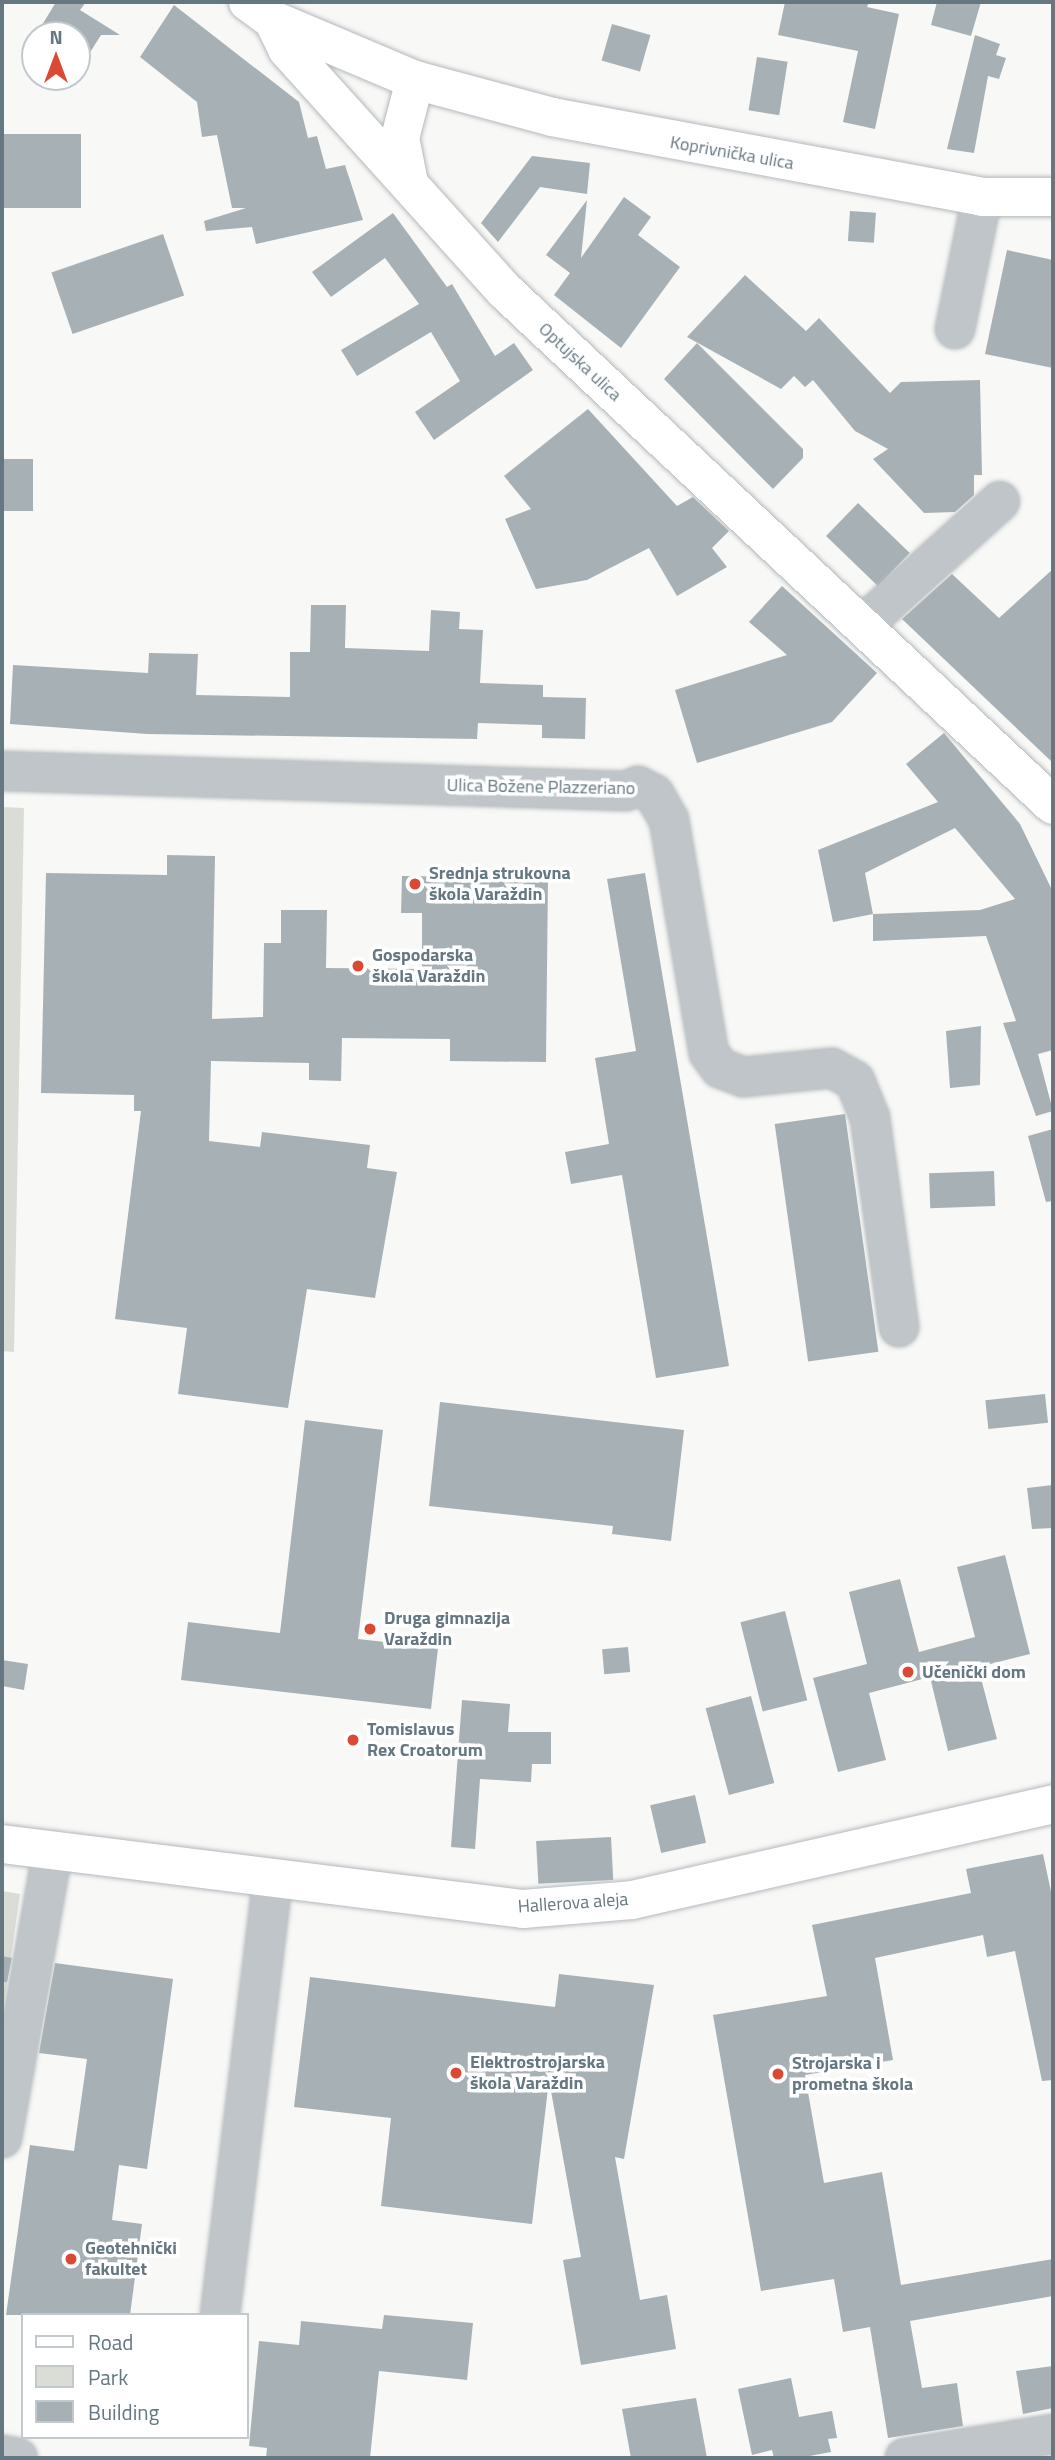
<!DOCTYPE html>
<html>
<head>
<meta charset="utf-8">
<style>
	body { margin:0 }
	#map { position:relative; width:1055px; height:2460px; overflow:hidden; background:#f8f8f6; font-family:"Titillium Web",sans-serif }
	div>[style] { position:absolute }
	.green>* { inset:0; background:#d9ddd5 }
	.building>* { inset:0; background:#a7b1b5; transform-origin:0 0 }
	.roads { filter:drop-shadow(0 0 2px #b3b9bc) drop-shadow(0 0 2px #b3b9bc) }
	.minor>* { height:38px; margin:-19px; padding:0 19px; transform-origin:19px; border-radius:19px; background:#bfc5c8 }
	.major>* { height:38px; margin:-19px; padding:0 19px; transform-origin:19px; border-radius:19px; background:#fff }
	.dots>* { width:19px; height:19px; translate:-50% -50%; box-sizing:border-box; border:4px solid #fff; border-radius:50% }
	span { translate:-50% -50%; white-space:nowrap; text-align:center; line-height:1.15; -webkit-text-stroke:7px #fff; paint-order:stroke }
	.street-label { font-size:18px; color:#657780 }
	.poi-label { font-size:18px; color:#657780; font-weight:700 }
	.left { translate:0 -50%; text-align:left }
	.frame { position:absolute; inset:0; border:4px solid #657780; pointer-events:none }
	.legend { position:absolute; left:21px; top:2313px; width:228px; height:126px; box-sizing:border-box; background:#fff; border:2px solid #c1c9cc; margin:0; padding:9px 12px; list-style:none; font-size:21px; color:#657780 }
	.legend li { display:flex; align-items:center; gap:14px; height:35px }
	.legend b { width:35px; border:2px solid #c1c9cc }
	.north { position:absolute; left:21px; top:21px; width:70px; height:70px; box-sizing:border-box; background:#fff; border:2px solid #c1c9cc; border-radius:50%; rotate:0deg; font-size:19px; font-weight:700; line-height:28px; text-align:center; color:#657780 }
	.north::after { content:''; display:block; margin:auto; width:24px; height:32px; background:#db4833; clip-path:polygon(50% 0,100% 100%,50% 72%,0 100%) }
</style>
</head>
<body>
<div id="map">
	<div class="green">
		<div style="clip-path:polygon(2px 807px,24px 808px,14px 1352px,2px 1351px)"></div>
		<div style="clip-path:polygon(2px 1891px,20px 1894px,2px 2019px)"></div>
	</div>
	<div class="building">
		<div style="clip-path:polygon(56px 2px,86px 2px,80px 10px,120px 35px,101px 35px,77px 73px,77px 35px,36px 35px)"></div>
		<div style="clip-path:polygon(785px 2px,869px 2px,867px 7px,899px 14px,875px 129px,843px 122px,858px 51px,778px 35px)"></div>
		<div style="clip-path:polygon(937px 2px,981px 2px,971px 36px,931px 25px)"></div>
		<div style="clip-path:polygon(174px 5px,299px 102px,308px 138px,317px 136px,326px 169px,345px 165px,363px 220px,256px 244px,252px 227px,206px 231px,204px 221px,246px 208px,232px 208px,217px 135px,202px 137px,197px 102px,140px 57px)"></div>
		<div style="left:612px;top:24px;width:40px;height:38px;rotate:16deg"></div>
		<div style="clip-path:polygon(975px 35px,1000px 44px,996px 55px,1006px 58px,999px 79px,988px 76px,974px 153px,947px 149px)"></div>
		<div style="left:757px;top:57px;width:31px;height:54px;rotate:9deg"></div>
		<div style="left:81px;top:134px;width:74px;height:79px;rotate:90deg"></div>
		<div style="clip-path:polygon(532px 156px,590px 163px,587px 194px,540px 187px,498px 242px,481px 223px)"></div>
		<div style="clip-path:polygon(624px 197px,651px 217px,638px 235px,680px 267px,621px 348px,554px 295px,570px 273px,546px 255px,587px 200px,581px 258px)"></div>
		<div style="left:850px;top:211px;width:26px;height:30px;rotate:4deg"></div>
		<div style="clip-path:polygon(393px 213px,447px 287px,452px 284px,495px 356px,514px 343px,533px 370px,434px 440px,415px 412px,460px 381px,431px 332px,357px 376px,341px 350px,419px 304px,385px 258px,331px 297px,312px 272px)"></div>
		<div style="left:163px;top:234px;width:65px;height:118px;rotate:71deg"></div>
		<div style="clip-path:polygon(1007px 250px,1053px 260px,1053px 368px,985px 354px)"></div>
		<div style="clip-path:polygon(745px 275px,806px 331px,819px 318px,890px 393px,901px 382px,980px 380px,982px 475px,974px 475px,974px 495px,955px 512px,924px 513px,873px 459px,888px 449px,855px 431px,813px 380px,805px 387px,794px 376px,781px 389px,687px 337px)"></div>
		<div style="clip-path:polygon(697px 343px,803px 449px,803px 458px,773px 489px,664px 379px)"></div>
		<div style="clip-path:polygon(588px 409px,677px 506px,693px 497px,729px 531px,712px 548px,727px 567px,677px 596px,649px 548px,587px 580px,536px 589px,505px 519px,531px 509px,504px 476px)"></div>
		<div style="left:2px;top:459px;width:31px;height:52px"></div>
		<div style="left:858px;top:503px;width:72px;height:46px;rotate:44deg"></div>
		<div style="clip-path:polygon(1053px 569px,1053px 763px,902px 619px,952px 574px,999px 618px)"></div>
		<div style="clip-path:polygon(782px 586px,877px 673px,832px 722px,697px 763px,675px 690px,787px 655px,749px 622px)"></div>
		<div style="clip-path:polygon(311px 605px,346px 605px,345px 648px,429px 651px,431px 610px,460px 612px,459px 629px,483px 630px,480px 683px,543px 685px,543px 697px,586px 698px,585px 739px,542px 738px,542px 725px,478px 723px,477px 739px,147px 734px,10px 724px,13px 665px,148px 673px,149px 653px,198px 654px,196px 695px,290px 697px,290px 652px,310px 652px)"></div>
		<div style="clip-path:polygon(evenodd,944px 733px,1020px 824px,1053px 892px,1053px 1050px,1038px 1054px,1053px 1111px,1036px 1116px,1003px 1023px,1016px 1021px,986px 936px,873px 941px,873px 914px,833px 922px,818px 850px,938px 802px,906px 764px,944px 733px,955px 828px,1015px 899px,980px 910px,873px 914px,865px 873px,955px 828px)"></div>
		<div style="clip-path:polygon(167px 855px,215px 856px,212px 1019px,263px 1017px,264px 943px,281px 943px,281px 910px,327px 910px,326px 968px,422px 969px,422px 913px,401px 913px,402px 876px,548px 878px,546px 1062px,450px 1061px,450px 1039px,342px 1038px,341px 1081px,309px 1080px,309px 1063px,211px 1061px,209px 1141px,260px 1147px,262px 1132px,370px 1145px,367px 1168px,397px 1172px,375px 1298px,307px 1289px,288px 1408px,178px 1394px,187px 1328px,115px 1319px,141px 1111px,134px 1111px,134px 1095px,41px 1093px,46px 873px,167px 875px)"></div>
		<div style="clip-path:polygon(645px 873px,729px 1366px,656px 1378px,622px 1175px,571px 1184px,565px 1152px,609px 1144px,595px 1058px,636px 1051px,607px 879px)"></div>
		<div style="clip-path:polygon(981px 1026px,980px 1085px,950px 1088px,946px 1031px)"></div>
		<div style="left:845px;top:1114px;width:240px;height:71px;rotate:82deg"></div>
		<div style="clip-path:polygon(1053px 1129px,1053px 1201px,1046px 1202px,1028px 1136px)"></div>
		<div style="left:994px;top:1171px;width:35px;height:65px;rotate:88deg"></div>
		<div style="left:1045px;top:1394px;width:29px;height:60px;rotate:84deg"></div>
		<div style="clip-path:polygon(440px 1402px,684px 1430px,671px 1541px,612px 1534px,613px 1526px,429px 1506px)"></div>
		<div style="clip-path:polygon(305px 1420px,383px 1430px,358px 1639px,438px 1648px,431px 1709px,181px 1680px,188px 1622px,280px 1633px)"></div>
		<div style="clip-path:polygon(1053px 1485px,1053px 1528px,1032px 1529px,1027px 1488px)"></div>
		<div style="clip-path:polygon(1005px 1555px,1030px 1654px,978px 1667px,997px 1739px,948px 1751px,930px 1677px,869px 1693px,886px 1760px,838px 1772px,813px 1678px,867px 1664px,849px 1592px,900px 1579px,919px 1652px,975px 1637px,957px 1567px)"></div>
		<div style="left:785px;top:1611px;width:92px;height:46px;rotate:76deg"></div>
		<div style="left:628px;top:1647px;width:25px;height:26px;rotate:85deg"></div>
		<div style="clip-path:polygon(2px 1660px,28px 1664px,24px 1690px,2px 1686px)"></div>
		<div style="left:751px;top:1696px;width:90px;height:47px;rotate:75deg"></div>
		<div style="clip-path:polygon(462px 1700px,510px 1704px,508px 1732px,551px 1732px,551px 1764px,532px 1764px,531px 1782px,480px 1779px,475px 1849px,451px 1847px)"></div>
		<div style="left:695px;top:1795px;width:49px;height:46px;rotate:77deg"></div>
		<div style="left:611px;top:1837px;width:43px;height:75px;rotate:87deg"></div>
		<div style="clip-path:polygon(1043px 1854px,1053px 1901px,1053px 2080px,1042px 2081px,1015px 1951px,987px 1957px,983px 1935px,875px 1958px,893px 2060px,805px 2075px,824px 2183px,882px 2172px,901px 2285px,1053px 2259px,1053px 2296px,910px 2321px,922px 2388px,957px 2383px,963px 2426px,888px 2438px,870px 2327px,843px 2332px,834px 2279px,761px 2291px,713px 2015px,827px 1996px,812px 1925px,971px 1893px,966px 1869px)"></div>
		<div style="clip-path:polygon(2px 1956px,12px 1958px,7px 1982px,2px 1982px)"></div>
		<div style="clip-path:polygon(55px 1963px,173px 1979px,147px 2169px,119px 2165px,112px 2220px,142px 2224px,130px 2315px,6px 2315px,30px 2145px,74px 2151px,87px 2059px,39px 2053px)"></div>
		<div style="clip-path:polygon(559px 1974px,654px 1985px,624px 2159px,615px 2157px,640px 2300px,667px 2295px,676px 2349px,581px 2365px,563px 2260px,581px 2257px,549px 2080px,532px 2224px,381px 2206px,391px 2118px,294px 2107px,310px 1977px,555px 2007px)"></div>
		<div style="clip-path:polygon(384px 2315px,473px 2323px,467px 2380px,379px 2371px,370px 2458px,266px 2458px,267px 2448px,249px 2446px,259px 2341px,299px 2345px,301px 2321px,382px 2329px)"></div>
		<div style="clip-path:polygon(1053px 2366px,1053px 2408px,1023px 2414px,1016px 2371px)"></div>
		<div style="clip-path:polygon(791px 2378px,799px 2417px,832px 2411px,837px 2438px,828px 2439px,831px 2452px,799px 2458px,774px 2458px,772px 2450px,752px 2455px,738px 2389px)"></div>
		<div style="clip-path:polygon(696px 2398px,707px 2458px,631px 2458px,622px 2409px)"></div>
	</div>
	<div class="roads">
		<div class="minor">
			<div style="left:955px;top:329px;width:135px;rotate:-78.4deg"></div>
			<div style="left:864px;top:624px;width:183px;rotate:-42.1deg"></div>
			<div style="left:2px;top:771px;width:624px;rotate:1.84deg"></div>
			<div style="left:626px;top:791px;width:13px;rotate:-23deg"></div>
			<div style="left:638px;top:786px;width:18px;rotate:27deg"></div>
			<div style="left:654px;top:794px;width:30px;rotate:60deg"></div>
			<div style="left:669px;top:820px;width:236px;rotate:80.3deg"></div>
			<div style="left:709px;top:1053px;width:19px;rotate:54deg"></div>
			<div style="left:720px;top:1068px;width:25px;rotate:21deg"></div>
			<div style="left:743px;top:1077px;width:89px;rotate:-5.8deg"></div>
			<div style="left:832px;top:1068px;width:26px;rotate:29deg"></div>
			<div style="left:855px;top:1081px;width:40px;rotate:68deg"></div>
			<div style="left:870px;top:1118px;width:211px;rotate:82.1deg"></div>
			<div style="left:2px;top:2138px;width:292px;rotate:-80deg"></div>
			<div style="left:220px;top:2315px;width:439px;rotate:-83.1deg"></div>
			<div style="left:2px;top:2455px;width:16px;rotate:11deg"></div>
			<div style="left:905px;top:2458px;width:150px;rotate:-9.2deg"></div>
		</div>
		<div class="major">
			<div style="left:248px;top:2px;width:31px;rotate:36deg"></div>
			<div style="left:273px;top:20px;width:154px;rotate:22.9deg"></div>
			<div style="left:415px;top:80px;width:142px;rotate:15.1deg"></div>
			<div style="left:552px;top:117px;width:437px;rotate:10.5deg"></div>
			<div style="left:982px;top:197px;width:71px"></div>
			<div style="left:273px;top:20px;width:32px;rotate:64deg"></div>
			<div style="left:287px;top:49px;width:326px;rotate:48deg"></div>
			<div style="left:505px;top:291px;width:751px;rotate:43.17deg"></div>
			<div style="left:409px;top:183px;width:46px;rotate:-101.3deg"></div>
			<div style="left:400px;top:138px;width:60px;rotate:-75.5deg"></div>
			<div style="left:2px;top:1844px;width:525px;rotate:7.11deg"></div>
			<div style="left:523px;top:1909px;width:109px;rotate:-4.7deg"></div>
			<div style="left:632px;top:1900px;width:432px;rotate:-12.8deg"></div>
		</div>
	</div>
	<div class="dots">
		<div style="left:415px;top:884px;background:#db4833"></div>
		<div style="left:358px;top:966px;background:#db4833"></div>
		<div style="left:370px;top:1629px;background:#db4833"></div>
		<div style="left:908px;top:1672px;background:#db4833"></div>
		<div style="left:353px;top:1740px;background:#db4833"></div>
		<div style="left:456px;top:2073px;background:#db4833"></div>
		<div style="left:778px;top:2074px;background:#db4833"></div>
		<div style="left:71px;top:2259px;background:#db4833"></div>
	</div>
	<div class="street-label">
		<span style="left:732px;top:153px;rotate:10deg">Koprivnička ulica</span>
		<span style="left:580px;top:362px;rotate:43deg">Optujska ulica</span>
		<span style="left:541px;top:787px;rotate:1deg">Ulica Božene Plazzeriano</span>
		<span style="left:573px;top:1903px;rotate:-4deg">Hallerova aleja</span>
	</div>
	<div class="poi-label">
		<span class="left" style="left:429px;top:884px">Srednja strukovna<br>škola Varaždin</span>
		<span class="left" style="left:372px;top:966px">Gospodarska<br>škola Varaždin</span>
		<span class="left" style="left:384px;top:1629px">Druga gimnazija<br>Varaždin</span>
		<span class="left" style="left:922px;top:1672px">Učenički dom</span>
		<span class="left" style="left:367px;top:1740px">Tomislavus<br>Rex Croatorum</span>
		<span class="left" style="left:470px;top:2073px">Elektrostrojarska<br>škola Varaždin</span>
		<span class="left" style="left:792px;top:2074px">Strojarska i<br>prometna škola</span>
		<span class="left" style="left:85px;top:2259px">Geotehnički<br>fakultet</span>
	</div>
	<div class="frame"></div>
	<ul class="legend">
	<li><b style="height:9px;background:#fff"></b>Road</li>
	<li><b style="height:19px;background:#d9ddd5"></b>Park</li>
	<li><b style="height:19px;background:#a7b1b5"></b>Building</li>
	</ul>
	<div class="north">N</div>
</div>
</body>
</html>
